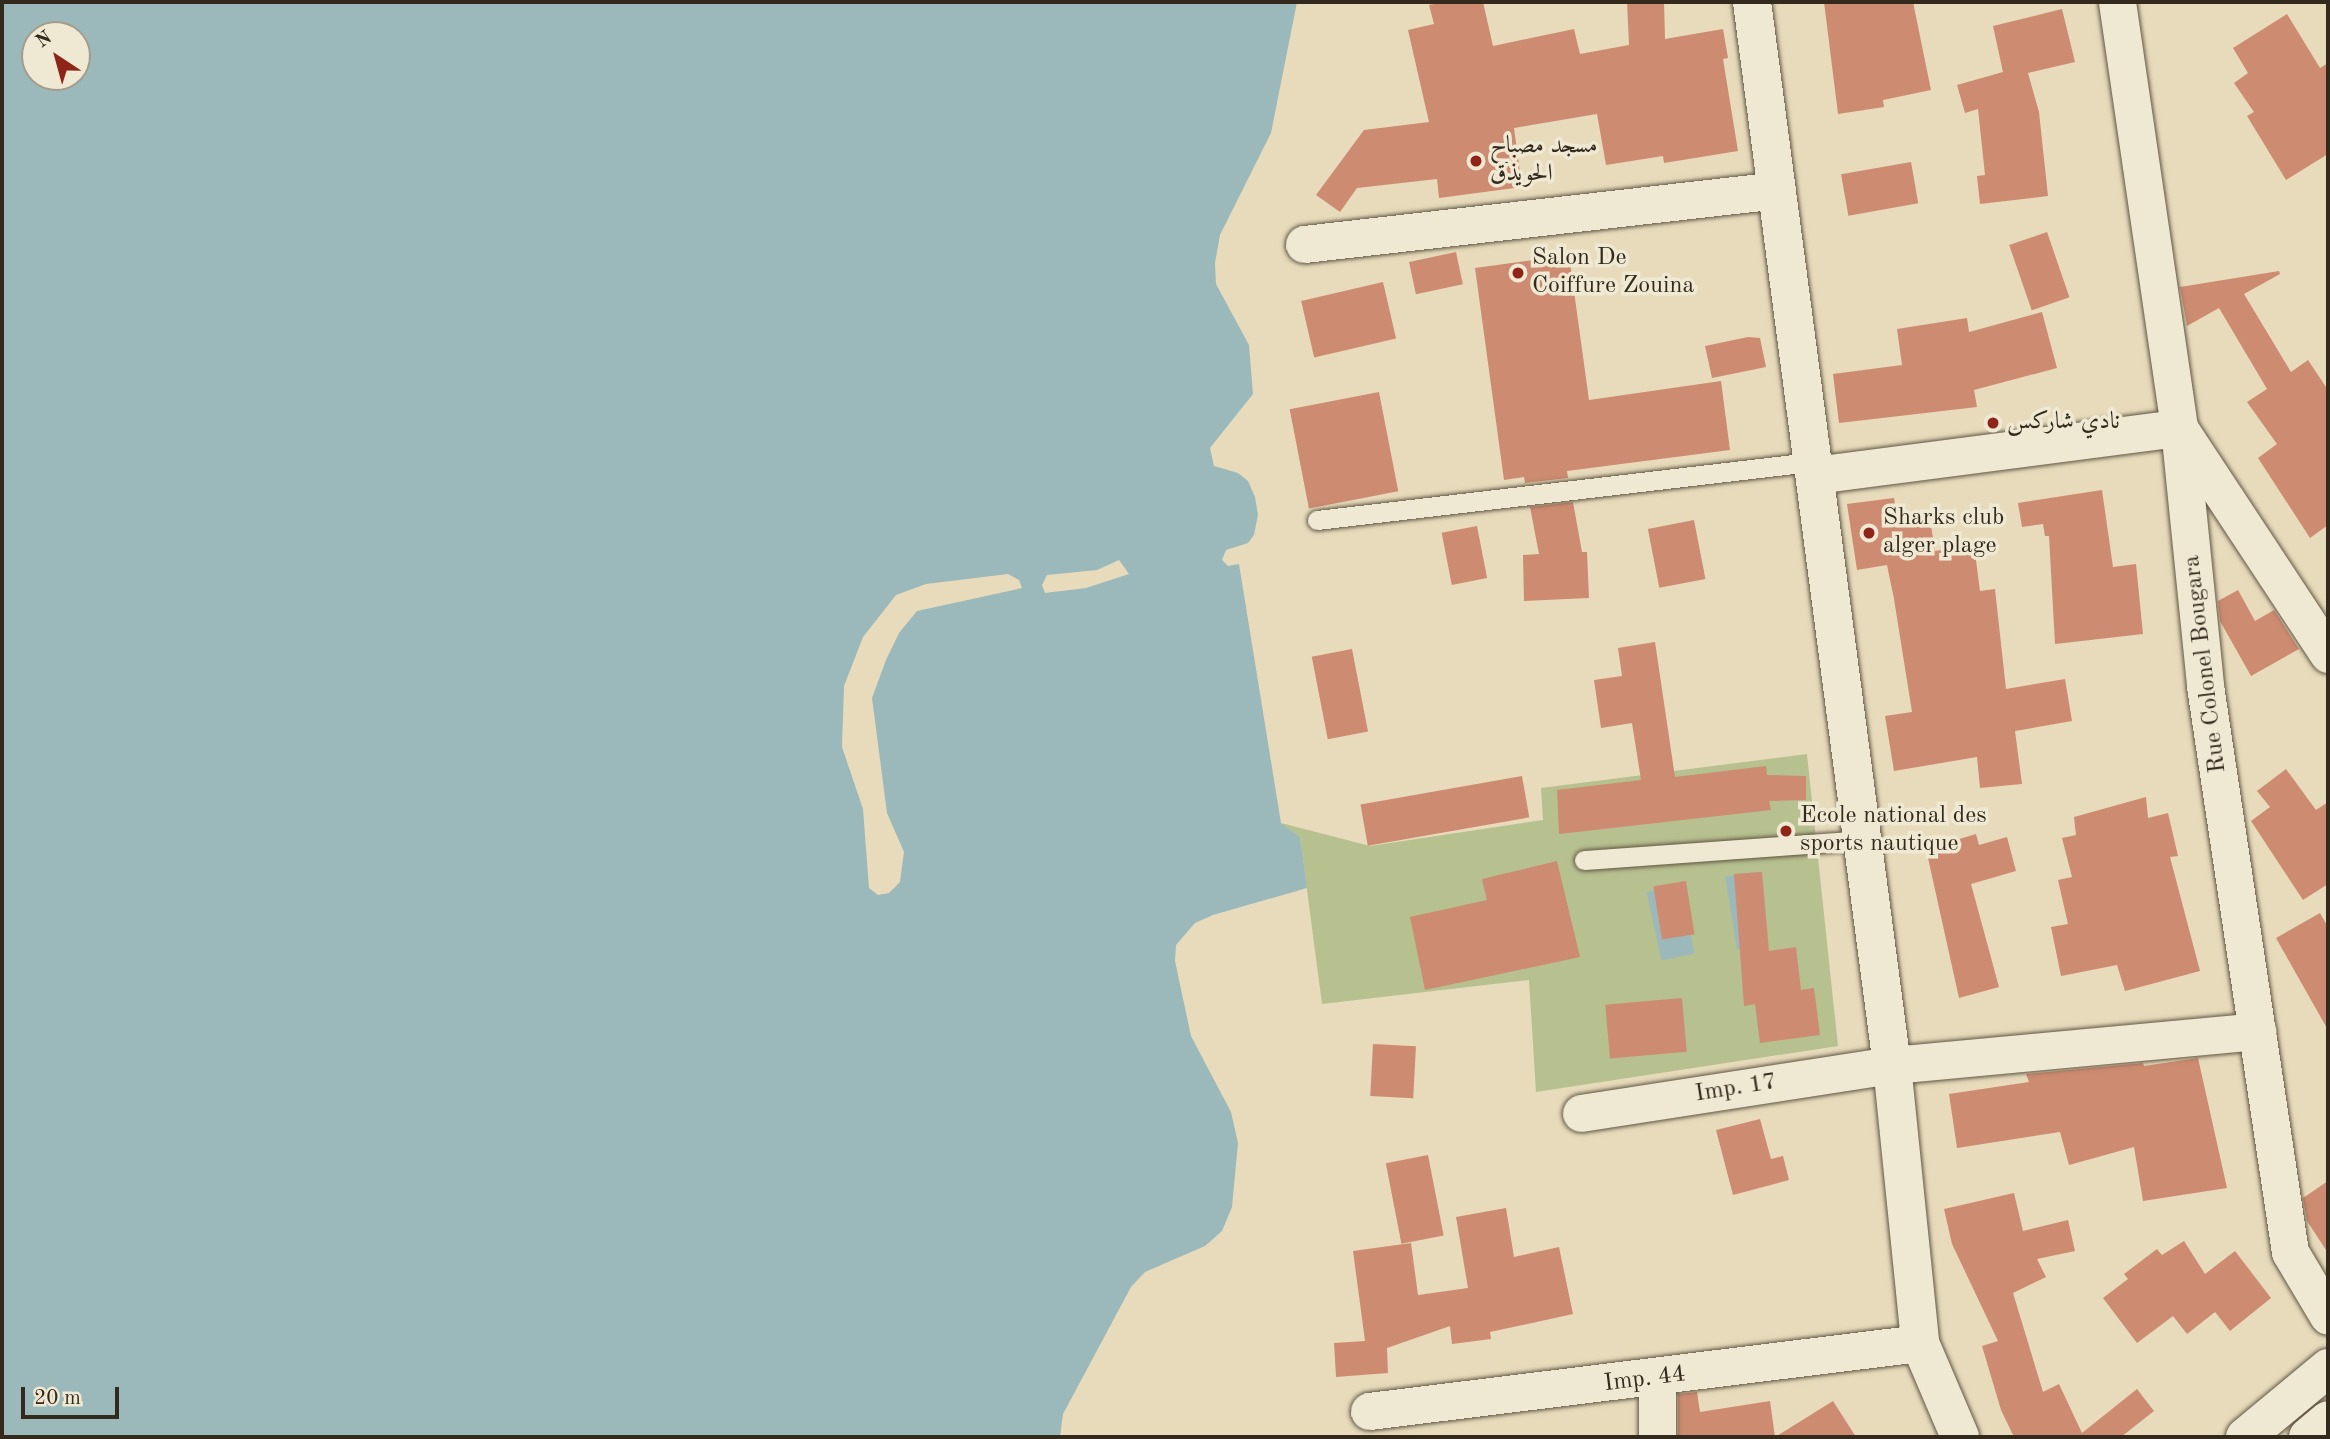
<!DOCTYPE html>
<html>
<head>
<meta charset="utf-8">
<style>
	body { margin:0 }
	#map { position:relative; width:2330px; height:1439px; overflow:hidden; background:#e7dbbb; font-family:"Old Standard TT",Amiri,serif }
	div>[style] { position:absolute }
	.green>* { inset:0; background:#b7c08f }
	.water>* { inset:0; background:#9bb9ba; transform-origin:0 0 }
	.pier>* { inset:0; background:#e7dbbb }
	.building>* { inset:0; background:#cd8b71; transform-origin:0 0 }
	.roads { filter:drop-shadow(0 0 2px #615644) drop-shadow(0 0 2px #615644) }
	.service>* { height:19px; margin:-9.5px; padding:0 9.5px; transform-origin:9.5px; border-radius:9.5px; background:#efe8d3 }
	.minor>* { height:37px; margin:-18.5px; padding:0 18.5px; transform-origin:18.5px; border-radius:18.5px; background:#efe8d3 }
	.tertiary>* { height:38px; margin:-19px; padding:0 19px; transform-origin:19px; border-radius:19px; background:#efe8d3 }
	.dots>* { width:19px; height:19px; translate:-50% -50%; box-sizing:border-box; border:4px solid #efe8d3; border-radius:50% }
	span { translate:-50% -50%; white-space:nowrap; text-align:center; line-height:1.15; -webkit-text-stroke:7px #efe8d3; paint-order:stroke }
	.poi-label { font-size:24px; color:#34291d }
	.left { translate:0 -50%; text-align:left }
	.street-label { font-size:24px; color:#34291d }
	.frame { position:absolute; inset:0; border:4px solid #34291d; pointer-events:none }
	.north { position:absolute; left:21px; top:21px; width:70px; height:70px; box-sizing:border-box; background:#efe8d3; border:2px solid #a49c8a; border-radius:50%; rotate:324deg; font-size:19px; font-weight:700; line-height:28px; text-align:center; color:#34291d }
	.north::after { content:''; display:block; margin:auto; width:24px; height:32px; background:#8f2418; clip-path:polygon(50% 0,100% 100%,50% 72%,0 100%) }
	.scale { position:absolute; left:21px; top:1387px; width:98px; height:32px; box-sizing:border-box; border:4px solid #34291d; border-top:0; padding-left:9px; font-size:21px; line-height:24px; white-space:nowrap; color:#34291d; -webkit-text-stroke:5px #efe8d3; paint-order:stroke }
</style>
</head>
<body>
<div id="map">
	<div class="green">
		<div style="clip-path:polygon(1807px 754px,1838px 1046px,1536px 1092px,1529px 980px,1322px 1004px,1300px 837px,1281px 823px,1370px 846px,1543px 820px,1541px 788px)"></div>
	</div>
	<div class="water">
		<div style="clip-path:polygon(evenodd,2px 2px,1297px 2px,1271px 133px,1220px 235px,1215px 263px,1216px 284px,1249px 345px,1253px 394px,1210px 448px,1214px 466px,1238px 473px,1248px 481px,1255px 497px,1258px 515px,1254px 535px,1248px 543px,1226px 550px,1222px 560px,1228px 566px,1239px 564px,1281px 823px,1300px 837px,1307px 888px,1213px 915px,1195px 923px,1176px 945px,1175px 961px,1191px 1036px,1231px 1112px,1238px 1143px,1232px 1207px,1222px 1231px,1205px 1246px,1145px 1272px,1131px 1287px,1063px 1414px,1060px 1437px,2px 1437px,2px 2px,35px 35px,77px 35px,77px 77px,35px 77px,35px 35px)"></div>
		<div style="left:1755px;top:872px;width:74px;height:30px;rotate:81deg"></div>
		<div style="left:1680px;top:885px;width:70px;height:34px;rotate:78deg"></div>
	</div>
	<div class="pier">
		<div style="clip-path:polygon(1119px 560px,1129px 574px,1086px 588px,1045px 593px,1042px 585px,1047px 575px,1097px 570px)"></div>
		<div style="clip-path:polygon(1008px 574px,1019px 580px,1022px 588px,917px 611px,899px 633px,886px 660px,872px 698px,887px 813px,904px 852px,900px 882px,889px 893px,878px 895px,869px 888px,863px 809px,842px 747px,844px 686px,863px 637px,896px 595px,926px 584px)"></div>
	</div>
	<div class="building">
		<div style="clip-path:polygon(1443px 2px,1483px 2px,1493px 46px,1574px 29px,1580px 54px,1629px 45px,1627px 2px,1664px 2px,1665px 39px,1723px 29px,1728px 58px,1723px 59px,1738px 151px,1664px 163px,1663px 156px,1606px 165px,1597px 114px,1514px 128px,1522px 187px,1439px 198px,1437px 179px,1357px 188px,1340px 212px,1316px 195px,1364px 130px,1429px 122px,1408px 30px,1434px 24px,1429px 5px)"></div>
		<div style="clip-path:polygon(1824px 2px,1913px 2px,1931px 90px,1883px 100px,1884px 107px,1838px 114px)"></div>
		<div style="clip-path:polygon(2062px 9px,2075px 62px,2028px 73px,2039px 112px,2048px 196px,1980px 204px,1977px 176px,1985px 175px,1978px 109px,1965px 113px,1957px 85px,2003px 72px,1993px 26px)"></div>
		<div style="clip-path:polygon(2287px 14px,2320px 68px,2328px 63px,2328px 154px,2286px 180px,2247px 116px,2254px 112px,2234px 83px,2248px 73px,2233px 48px)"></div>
		<div style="left:1911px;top:162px;width:42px;height:71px;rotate:80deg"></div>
		<div style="left:2047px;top:232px;width:69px;height:40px;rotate:71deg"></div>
		<div style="left:1456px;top:252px;width:33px;height:48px;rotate:78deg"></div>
		<div style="clip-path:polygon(1569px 255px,1589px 400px,1721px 381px,1730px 450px,1567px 471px,1568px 478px,1525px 483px,1524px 477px,1504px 480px,1475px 268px)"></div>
		<div style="clip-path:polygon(2279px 271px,2280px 274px,2244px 294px,2291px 372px,2308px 360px,2328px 390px,2328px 525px,2310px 538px,2258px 458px,2277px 444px,2247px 402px,2267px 389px,2219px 308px,2187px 326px,2180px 287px)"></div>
		<div style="left:1383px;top:282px;width:58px;height:84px;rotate:77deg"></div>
		<div style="clip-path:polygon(2042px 312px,2057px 368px,1974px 390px,1977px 407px,1839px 423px,1833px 374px,1902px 365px,1897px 329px,1967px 318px,1969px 332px)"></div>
		<div style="clip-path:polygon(1748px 337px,1760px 338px,1766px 367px,1712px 378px,1705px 346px)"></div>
		<div style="left:1379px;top:392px;width:101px;height:91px;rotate:79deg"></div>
		<div style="clip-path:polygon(2102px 490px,2113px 567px,2136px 564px,2143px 634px,2055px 644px,2049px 536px,2045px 536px,2043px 524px,2022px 527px,2018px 503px)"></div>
		<div style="clip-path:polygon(1894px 498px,1898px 524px,1930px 519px,1935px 551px,1974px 545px,1980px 591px,1995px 589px,2006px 689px,2065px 679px,2072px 721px,2015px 731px,2022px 784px,1980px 788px,1977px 757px,1894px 771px,1885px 716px,1912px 712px,1894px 599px,1887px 565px,1857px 570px,1847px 504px)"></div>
		<div style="clip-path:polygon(1573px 502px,1582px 552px,1587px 552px,1589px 598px,1524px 601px,1523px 555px,1539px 554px,1530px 507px)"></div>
		<div style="left:1694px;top:520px;width:60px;height:47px;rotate:79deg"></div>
		<div style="left:1477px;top:526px;width:53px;height:36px;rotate:79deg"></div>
		<div style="clip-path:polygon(2238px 590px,2255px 621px,2274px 610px,2299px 649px,2251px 676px,2220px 621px,2218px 601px)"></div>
		<div style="clip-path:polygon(1655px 642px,1675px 777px,1766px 766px,1767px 775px,1806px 776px,1806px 800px,1769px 801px,1771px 810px,1559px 834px,1557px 790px,1641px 780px,1632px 723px,1601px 728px,1594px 680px,1622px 676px,1618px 648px)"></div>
		<div style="left:1352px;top:649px;width:84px;height:41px;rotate:79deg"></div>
		<div style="clip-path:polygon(2286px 769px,2316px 810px,2328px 802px,2328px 884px,2303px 900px,2251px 821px,2270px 807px,2257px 791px)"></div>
		<div style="left:1522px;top:776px;width:42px;height:164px;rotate:80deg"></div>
		<div style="clip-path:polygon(2146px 797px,2148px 818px,2168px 813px,2178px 856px,2170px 857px,2200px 971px,2125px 991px,2117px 965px,2061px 976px,2051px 927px,2068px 924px,2058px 880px,2072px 877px,2062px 838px,2076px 835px,2074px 817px)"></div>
		<div style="clip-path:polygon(1976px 834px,1979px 845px,2007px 837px,2016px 871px,1971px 884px,1999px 987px,1959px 998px,1926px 849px)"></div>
		<div style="clip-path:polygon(1557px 861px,1580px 957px,1425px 990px,1410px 917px,1487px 900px,1482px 879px)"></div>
		<div style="clip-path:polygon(1762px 872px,1769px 951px,1796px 947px,1801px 990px,1814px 988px,1820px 1035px,1760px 1043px,1755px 1004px,1744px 1006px,1734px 874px)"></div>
		<div style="left:1686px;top:881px;width:54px;height:33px;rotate:81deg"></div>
		<div style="clip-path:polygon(2320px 913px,2328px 927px,2328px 1030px,2276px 938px)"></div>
		<div style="left:1682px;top:998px;width:54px;height:77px;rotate:85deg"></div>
		<div style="left:1373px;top:1044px;width:43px;height:52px;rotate:3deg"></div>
		<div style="clip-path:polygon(2198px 1058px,2227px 1188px,2143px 1201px,2134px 1147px,2069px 1165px,2060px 1132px,1957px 1148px,1949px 1094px,2029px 1082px,2026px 1074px,2143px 1063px,2144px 1066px)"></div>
		<div style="clip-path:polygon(1760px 1119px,1771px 1159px,1783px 1156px,1789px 1180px,1733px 1195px,1716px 1130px)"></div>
		<div style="left:1428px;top:1155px;width:82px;height:43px;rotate:79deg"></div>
		<div style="clip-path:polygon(2328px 1181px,2328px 1253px,2307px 1221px,2303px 1198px)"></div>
		<div style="clip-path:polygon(2014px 1193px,2023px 1231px,2068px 1220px,2075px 1251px,2037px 1259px,2046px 1277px,2013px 1293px,2043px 1392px,2059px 1384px,2082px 1433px,2137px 1389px,2154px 1411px,2121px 1437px,2014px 1437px,2001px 1410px,1982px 1346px,1998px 1341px,1952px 1244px,1944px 1209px)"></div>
		<div style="clip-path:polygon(1506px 1208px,1514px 1257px,1559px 1247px,1573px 1314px,1490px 1332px,1491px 1339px,1452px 1344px,1450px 1326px,1387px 1348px,1388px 1373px,1336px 1377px,1334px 1343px,1365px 1341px,1353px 1251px,1411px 1243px,1418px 1295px,1468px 1288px,1456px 1217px)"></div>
		<div style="clip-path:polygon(2184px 1241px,2205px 1274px,2235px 1251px,2271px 1298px,2230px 1331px,2215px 1312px,2187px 1334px,2173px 1316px,2137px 1343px,2103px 1298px,2128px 1279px,2124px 1274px,2157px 1249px,2162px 1255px)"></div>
		<div style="clip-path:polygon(1697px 1392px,1700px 1412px,1770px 1401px,1775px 1437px,1833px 1401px,1856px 1437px,1678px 1437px,1678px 1394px)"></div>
	</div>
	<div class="roads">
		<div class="service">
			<div style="left:1317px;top:520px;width:499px;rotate:-6.7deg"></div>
			<div style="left:1584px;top:860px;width:279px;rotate:-4.1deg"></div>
		</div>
		<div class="minor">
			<div style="left:2117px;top:2px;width:430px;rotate:81.7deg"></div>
			<div style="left:2179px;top:428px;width:259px;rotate:84.2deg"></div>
			<div style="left:2205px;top:686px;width:572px;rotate:81.46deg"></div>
			<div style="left:2290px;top:1252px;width:74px;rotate:59.3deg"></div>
			<div style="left:1304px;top:244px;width:476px;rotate:-6.5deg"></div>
			<div style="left:1815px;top:475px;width:367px;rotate:-7.4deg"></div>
			<div style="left:2179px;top:428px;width:271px;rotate:56.6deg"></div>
			<div style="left:1581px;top:1113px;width:315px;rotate:-8.8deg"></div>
			<div style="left:1892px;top:1065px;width:367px;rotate:-5.3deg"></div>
			<div style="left:1369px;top:1411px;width:555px;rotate:-7.04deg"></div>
			<div style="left:1657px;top:1437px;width:58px;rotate:-90deg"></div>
		</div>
		<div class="tertiary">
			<div style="left:1752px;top:2px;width:1072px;rotate:82.5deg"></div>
			<div style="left:1892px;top:1065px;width:279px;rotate:84.2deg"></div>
			<div style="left:1920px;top:1343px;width:102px;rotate:66.9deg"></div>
			<div style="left:2245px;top:1437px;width:108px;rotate:-39.7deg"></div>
			<div style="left:2308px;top:1437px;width:26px;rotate:-40deg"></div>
		</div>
	</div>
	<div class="dots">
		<div style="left:1476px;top:161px;background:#8f2418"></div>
		<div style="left:1518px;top:273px;background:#8f2418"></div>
		<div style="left:1993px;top:423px;background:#8f2418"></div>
		<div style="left:1869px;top:533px;background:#8f2418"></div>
		<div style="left:1786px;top:831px;background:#8f2418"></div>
	</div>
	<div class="poi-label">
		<span class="left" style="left:1490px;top:161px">مسجد مصباح<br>الحويذق</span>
		<span class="left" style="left:1532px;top:273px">Salon De<br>Coiffure Zouina</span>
		<span class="left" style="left:2007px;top:423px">نادي شاركس</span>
		<span class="left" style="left:1883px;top:533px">Sharks club<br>alger plage</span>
		<span class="left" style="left:1800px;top:831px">Ecole national des<br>sports nautique</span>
	</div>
	<div class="street-label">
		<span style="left:2206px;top:664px;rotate:-97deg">Rue Colonel Bougara</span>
		<span style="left:1736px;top:1089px;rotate:-9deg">Imp. 17</span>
		<span style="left:1645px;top:1380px;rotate:-7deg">Imp. 44</span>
	</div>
	<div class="frame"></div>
	<div class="north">N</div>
	<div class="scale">20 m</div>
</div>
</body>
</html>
